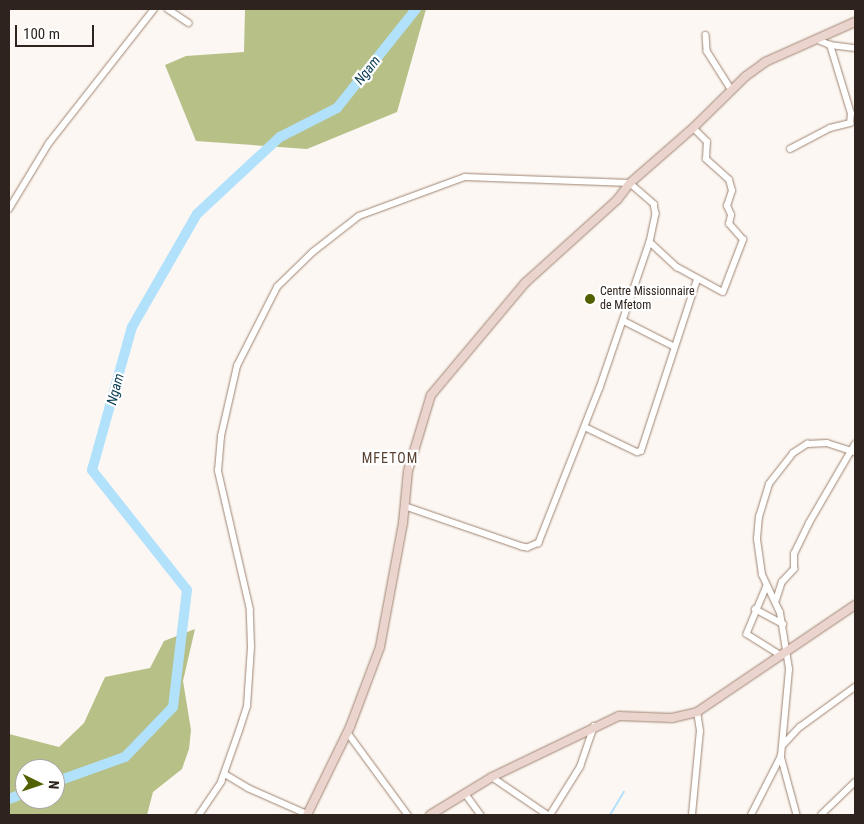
<!DOCTYPE html>
<html>
<head>
<meta charset="utf-8">
<style>
	body { margin:0 }
	#map { position:relative; width:864px; height:824px; overflow:hidden; background:#fdf7f3; font-family:"Roboto Condensed",sans-serif }
	div>[style] { position:absolute }
	.forest>* { inset:0; background:#b6c087 }
	.stream>* { height:2px; margin:-1px; padding:0 1px; transform-origin:1px; border-radius:1px; background:#b2e1fc }
	.river>* { height:10px; margin:-5px; padding:0 5px; transform-origin:5px; border-radius:5px; background:#b2e1fc }
	.roads { filter:drop-shadow(0 0 1px #9e8471) drop-shadow(0 0 1px #9e8471) }
	.street>* { height:5.5px; margin:-2.75px; padding:0 2.75px; transform-origin:2.75px; border-radius:2.75px; background:#fff }
	.secondary>* { height:8px; margin:-4px; padding:0 4px; transform-origin:4px; border-radius:4px; background:#ecd4ce }
	.dots>* { width:14px; height:14px; translate:-50% -50%; box-sizing:border-box; border:2px solid #fff; border-radius:50% }
	span { translate:-50% -50%; white-space:nowrap; text-align:center; line-height:1.15; -webkit-text-stroke:4.5px #fff; paint-order:stroke }
	.poi-label { font-size:12px; color:#2f241d }
	.left { translate:0 -50%; text-align:left }
	.water-label { font-size:14px; color:#073b52; font-style:italic }
	.neighbourhood-label { font-size:14px; color:#594131; letter-spacing:1px }
	.frame { position:absolute; inset:0; border:10px solid #2f241d; pointer-events:none }
	.north { position:absolute; left:15px; top:759px; width:50px; height:50px; box-sizing:border-box; background:#fff; border:1px solid #aca7a5; border-radius:50%; rotate:94deg; font-size:14px; font-weight:700; line-height:20px; text-align:center; color:#2f241d }
	.north::after { content:''; display:block; margin:auto; width:18px; height:22px; background:#536000; clip-path:polygon(50% 0,100% 100%,50% 72%,0 100%) }
	.scale { position:absolute; left:15px; top:25px; width:79px; height:22px; box-sizing:border-box; border:2px solid #2f241d; border-top:0; padding-left:6px; font-size:15px; line-height:18px; white-space:nowrap; color:#2f241d; -webkit-text-stroke:4px #fff; paint-order:stroke }
</style>
</head>
<body>
<div id="map">
	<div class="forest">
		<div style="clip-path:polygon(245px 9px,426px 9px,397px 112px,307px 149px,196px 141px,165px 65px,186px 56px,244px 52px)"></div>
		<div style="clip-path:polygon(evenodd,195px 629px,183px 681px,191px 730px,189px 749px,182px 769px,153px 792px,147px 815px,9px 815px,9px 734px,59px 747px,84px 723px,105px 677px,150px 668px,164px 641px,195px 629px,25px 769px,55px 769px,55px 799px,25px 799px,25px 769px)"></div>
	</div>
	<div class="stream">
		<div style="left:610px;top:815px;width:27px;rotate:-59deg"></div>
	</div>
	<div class="river">
		<div style="left:55px;top:782px;width:74px;rotate:-19.7deg"></div>
		<div style="left:125px;top:757px;width:69px;rotate:-46.2deg"></div>
		<div style="left:173px;top:707px;width:118px;rotate:-83.2deg"></div>
		<div style="left:187px;top:590px;width:153px;rotate:-128.4deg"></div>
		<div style="left:92px;top:470px;width:148px;rotate:-74.4deg"></div>
		<div style="left:132px;top:327px;width:130px;rotate:-60.1deg"></div>
		<div style="left:197px;top:214px;width:113px;rotate:-42.9deg"></div>
		<div style="left:280px;top:137px;width:64px;rotate:-27deg"></div>
		<div style="left:337px;top:108px;width:127px;rotate:-51.4deg"></div>
		<div style="left:9px;top:799px;width:17px;rotate:-21deg"></div>
	</div>
	<div class="roads">
		<div class="street">
			<div style="left:168px;top:9px;width:25px;rotate:34deg"></div>
			<div style="left:706px;top:35px;width:16px;rotate:86deg"></div>
			<div style="left:707px;top:51px;width:45px;rotate:57.7deg"></div>
			<div style="left:816px;top:39px;width:15px;rotate:23deg"></div>
			<div style="left:830px;top:45px;width:25px;rotate:7deg"></div>
			<div style="left:790px;top:149px;width:45px;rotate:-27.7deg"></div>
			<div style="left:830px;top:128px;width:21px;rotate:-14deg"></div>
			<div style="left:850px;top:123px;width:9px;rotate:-84deg"></div>
			<div style="left:851px;top:114px;width:72px;rotate:-106.9deg"></div>
			<div style="left:9px;top:209px;width:77px;rotate:-58.8deg"></div>
			<div style="left:49px;top:143px;width:170px;rotate:-51.9deg"></div>
			<div style="left:650px;top:242px;width:37px;rotate:43deg"></div>
			<div style="left:677px;top:267px;width:52px;rotate:28.5deg"></div>
			<div style="left:723px;top:292px;width:56px;rotate:-69deg"></div>
			<div style="left:743px;top:240px;width:21px;rotate:-131deg"></div>
			<div style="left:729px;top:224px;width:9px;rotate:-77deg"></div>
			<div style="left:731px;top:215px;width:10px;rotate:-114deg"></div>
			<div style="left:727px;top:206px;width:16px;rotate:-72deg"></div>
			<div style="left:732px;top:191px;width:11px;rotate:-105deg"></div>
			<div style="left:729px;top:180px;width:31px;rotate:-138deg"></div>
			<div style="left:706px;top:159px;width:17px;rotate:-87deg"></div>
			<div style="left:707px;top:142px;width:20px;rotate:-135deg"></div>
			<div style="left:624px;top:321px;width:55px;rotate:27deg"></div>
			<div style="left:585px;top:427px;width:58px;rotate:25.7deg"></div>
			<div style="left:637px;top:452px;width:4px;rotate:-14deg"></div>
			<div style="left:641px;top:451px;width:180px;rotate:-71.9deg"></div>
			<div style="left:767px;top:586px;width:52px;rotate:112.6deg"></div>
			<div style="left:747px;top:634px;width:41px;rotate:32.2deg"></div>
			<div style="left:776px;top:600px;width:19px;rotate:-72deg"></div>
			<div style="left:782px;top:582px;width:18px;rotate:-47deg"></div>
			<div style="left:794px;top:569px;width:15px;rotate:-90deg"></div>
			<div style="left:794px;top:554px;width:34px;rotate:-64deg"></div>
			<div style="left:809px;top:523px;width:91px;rotate:-59.8deg"></div>
			<div style="left:755px;top:609px;width:32px;rotate:28deg"></div>
			<div style="left:348px;top:733px;width:102px;rotate:53.8deg"></div>
			<div style="left:782px;top:746px;width:26px;rotate:-47deg"></div>
			<div style="left:800px;top:727px;width:68px;rotate:-36deg"></div>
			<div style="left:781px;top:756px;width:61px;rotate:74.8deg"></div>
			<div style="left:225px;top:774px;width:27px;rotate:31deg"></div>
			<div style="left:248px;top:788px;width:64px;rotate:23.8deg"></div>
			<div style="left:492px;top:777px;width:68px;rotate:34.2deg"></div>
			<div style="left:465px;top:793px;width:27px;rotate:54deg"></div>
			<div style="left:199px;top:815px;width:40px;rotate:-56deg"></div>
			<div style="left:221px;top:782px;width:54px;rotate:-70.6deg"></div>
			<div style="left:239px;top:731px;width:26px;rotate:-72deg"></div>
			<div style="left:247px;top:706px;width:59px;rotate:-86.1deg"></div>
			<div style="left:251px;top:647px;width:37px;rotate:-92deg"></div>
			<div style="left:250px;top:610px;width:143px;rotate:-103deg"></div>
			<div style="left:218px;top:471px;width:35px;rotate:-85deg"></div>
			<div style="left:221px;top:436px;width:72px;rotate:-77.1deg"></div>
			<div style="left:237px;top:366px;width:89px;rotate:-63.1deg"></div>
			<div style="left:277px;top:287px;width:50px;rotate:-44.2deg"></div>
			<div style="left:313px;top:252px;width:58px;rotate:-38deg"></div>
			<div style="left:359px;top:216px;width:113px;rotate:-20.2deg"></div>
			<div style="left:465px;top:177px;width:165px;rotate:2.1deg"></div>
			<div style="left:630px;top:183px;width:32px;rotate:41deg"></div>
			<div style="left:654px;top:204px;width:10px;rotate:79deg"></div>
			<div style="left:656px;top:214px;width:29px;rotate:102deg"></div>
			<div style="left:650px;top:242px;width:154px;rotate:108.9deg"></div>
			<div style="left:600px;top:388px;width:167px;rotate:111.5deg"></div>
			<div style="left:539px;top:543px;width:12px;rotate:156deg"></div>
			<div style="left:528px;top:548px;width:6px;rotate:-171deg"></div>
			<div style="left:522px;top:547px;width:123px;rotate:-161deg"></div>
			<div style="left:550px;top:815px;width:57px;rotate:-58deg"></div>
			<div style="left:580px;top:767px;width:43px;rotate:-71.1deg"></div>
			<div style="left:692px;top:815px;width:84px;rotate:-84.6deg"></div>
			<div style="left:700px;top:731px;width:19px;rotate:-99deg"></div>
			<div style="left:751px;top:815px;width:66px;rotate:-63deg"></div>
			<div style="left:781px;top:756px;width:87px;rotate:-84.7deg"></div>
			<div style="left:789px;top:669px;width:57px;rotate:-99.1deg"></div>
			<div style="left:780px;top:613px;width:42px;rotate:-115.3deg"></div>
			<div style="left:762px;top:575px;width:36px;rotate:-98deg"></div>
			<div style="left:757px;top:539px;width:22px;rotate:-85deg"></div>
			<div style="left:759px;top:517px;width:34px;rotate:-73deg"></div>
			<div style="left:769px;top:484px;width:39px;rotate:-52deg"></div>
			<div style="left:793px;top:453px;width:17px;rotate:-33deg"></div>
			<div style="left:807px;top:444px;width:20px;rotate:-3deg"></div>
			<div style="left:827px;top:443px;width:29px;rotate:18deg"></div>
			<div style="left:821px;top:815px;width:47px;rotate:-44.1deg"></div>
		</div>
		<div class="secondary">
			<div style="left:307px;top:815px;width:98px;rotate:-64deg"></div>
			<div style="left:350px;top:727px;width:85px;rotate:-69.4deg"></div>
			<div style="left:380px;top:647px;width:126px;rotate:-79.5deg"></div>
			<div style="left:403px;top:523px;width:52px;rotate:-84.5deg"></div>
			<div style="left:408px;top:471px;width:79px;rotate:-73.2deg"></div>
			<div style="left:431px;top:395px;width:146px;rotate:-50deg"></div>
			<div style="left:525px;top:283px;width:124px;rotate:-42.1deg"></div>
			<div style="left:617px;top:200px;width:21px;rotate:-53deg"></div>
			<div style="left:630px;top:183px;width:84px;rotate:-41.1deg"></div>
			<div style="left:693px;top:128px;width:74px;rotate:-44.5deg"></div>
			<div style="left:746px;top:76px;width:24px;rotate:-36deg"></div>
			<div style="left:765px;top:62px;width:98px;rotate:-24deg"></div>
			<div style="left:430px;top:815px;width:73px;rotate:-31.5deg"></div>
			<div style="left:492px;top:777px;width:141px;rotate:-25.7deg"></div>
			<div style="left:619px;top:716px;width:53px;rotate:2.2deg"></div>
			<div style="left:672px;top:718px;width:26px;rotate:-13deg"></div>
			<div style="left:697px;top:712px;width:191px;rotate:-34.1deg"></div>
		</div>
	</div>
	<div class="dots">
		<div style="left:590px;top:299px;background:#536000"></div>
	</div>
	<div class="poi-label">
		<span class="left" style="left:600px;top:299px">Centre Missionnaire<br>de Mfetom</span>
	</div>
	<div class="water-label">
		<span style="left:367px;top:70px;rotate:-52deg">Ngam</span>
		<span style="left:115px;top:389px;rotate:-75deg">Ngam</span>
	</div>
	<div class="neighbourhood-label">
		<span style="left:390px;top:458px">MFETOM</span>
	</div>
	<div class="frame"></div>
	<div class="north">N</div>
	<div class="scale">100 m</div>
</div>
</body>
</html>
